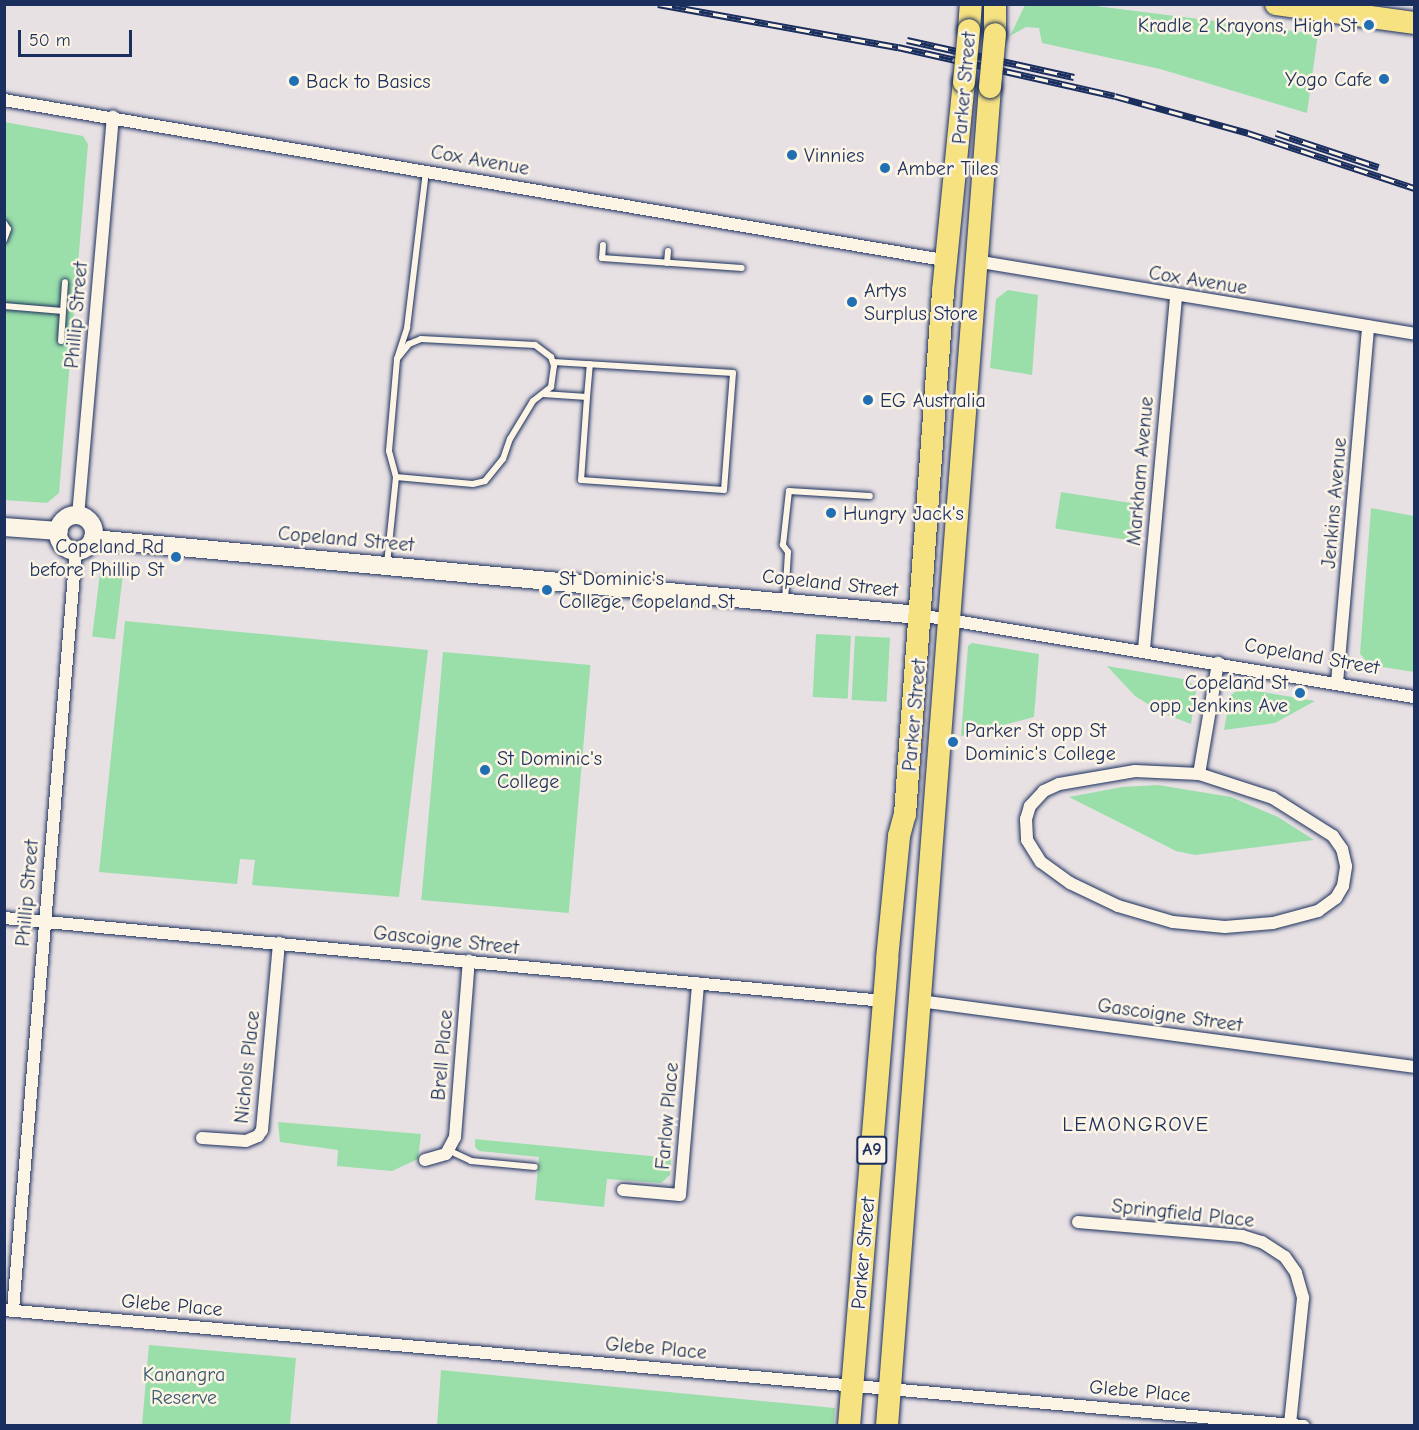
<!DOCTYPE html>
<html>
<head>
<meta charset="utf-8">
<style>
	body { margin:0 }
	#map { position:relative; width:1419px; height:1430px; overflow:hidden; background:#e8e1e4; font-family:"Comic Neue",sans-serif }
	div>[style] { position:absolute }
	.green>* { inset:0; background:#9adeaa; transform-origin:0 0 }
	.roads { filter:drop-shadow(0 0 2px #1b2f5e) drop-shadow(0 0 2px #1b2f5e) }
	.lane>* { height:6px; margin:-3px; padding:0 3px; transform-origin:3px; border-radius:3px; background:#fcf5e5 }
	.street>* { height:12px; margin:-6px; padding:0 6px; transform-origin:6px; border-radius:6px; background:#fcf5e5 }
	.secondary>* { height:18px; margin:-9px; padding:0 9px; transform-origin:9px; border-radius:9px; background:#fcf5e5 }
	.secondary>.ring { margin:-9px; padding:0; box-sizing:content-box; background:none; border:18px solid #fcf5e5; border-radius:50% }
	.highway>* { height:22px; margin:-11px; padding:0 11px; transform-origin:11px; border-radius:11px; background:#f6e281 }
	.rail>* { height:7px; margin-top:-3.5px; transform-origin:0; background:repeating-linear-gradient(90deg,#fcf5e5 0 14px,#1b2f5e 0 28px); box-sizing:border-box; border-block:2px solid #1b2f5e }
	.bridges { filter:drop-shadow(0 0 2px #1b2f5e) drop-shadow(0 0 2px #1b2f5e) }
	.highway-bridge>* { height:22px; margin:-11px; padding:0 11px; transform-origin:11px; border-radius:11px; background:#f6e281 }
	.dots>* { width:16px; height:16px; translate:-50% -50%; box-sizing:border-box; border:3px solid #fcf5e5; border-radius:50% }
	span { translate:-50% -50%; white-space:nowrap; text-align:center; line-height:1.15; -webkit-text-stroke:5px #fcf5e5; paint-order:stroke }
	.shield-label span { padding:2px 4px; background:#fcf5e5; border:2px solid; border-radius:4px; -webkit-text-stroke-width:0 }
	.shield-label { font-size:18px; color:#1b2f5e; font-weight:700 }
	.poi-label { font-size:20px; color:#1b2f5e }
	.right { translate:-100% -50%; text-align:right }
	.left { translate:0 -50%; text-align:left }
	.street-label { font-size:20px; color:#1b2f5e }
	.park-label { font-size:20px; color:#3b5b71 }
	.neighbourhood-label { font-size:21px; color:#1b2f5e; letter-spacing:1.5px }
	.frame { position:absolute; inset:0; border:6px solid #1b2f5e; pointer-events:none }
	.scale { position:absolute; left:18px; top:30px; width:114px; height:27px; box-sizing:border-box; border:3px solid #1b2f5e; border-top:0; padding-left:8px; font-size:18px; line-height:21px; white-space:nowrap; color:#1b2f5e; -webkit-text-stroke:4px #fcf5e5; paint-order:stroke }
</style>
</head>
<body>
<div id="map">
	<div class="green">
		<div style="clip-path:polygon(1025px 5px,1088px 5px,1318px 34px,1307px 113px,1160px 69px,1042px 43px,1039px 28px,1026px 27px,1010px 36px)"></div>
		<div style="clip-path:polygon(4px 122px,83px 136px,88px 144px,59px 493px,47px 503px,5px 500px)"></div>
		<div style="clip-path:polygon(1008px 290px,1038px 295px,1032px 375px,990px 368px,996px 299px)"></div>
		<div style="left:1061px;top:492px;width:80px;height:37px;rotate:9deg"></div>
		<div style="clip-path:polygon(1371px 508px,1414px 516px,1414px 672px,1370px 665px,1360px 654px)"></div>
		<div style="left:100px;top:573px;width:23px;height:64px;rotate:7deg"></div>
		<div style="clip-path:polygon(125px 621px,428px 650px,399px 897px,252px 885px,255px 860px,240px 859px,237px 884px,99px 872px)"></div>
		<div style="left:816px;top:634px;width:35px;height:63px;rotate:3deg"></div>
		<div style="left:855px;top:636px;width:35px;height:64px;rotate:3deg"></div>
		<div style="clip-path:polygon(972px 643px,1039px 654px,1034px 717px,961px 736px,968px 646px)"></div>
		<div style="left:443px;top:652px;width:148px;height:249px;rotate:5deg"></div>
		<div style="clip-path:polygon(1107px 666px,1189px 680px,1196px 691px,1191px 724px,1162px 713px,1135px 696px)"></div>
		<div style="clip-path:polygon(1240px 688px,1315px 701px,1275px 723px,1224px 730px,1230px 696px)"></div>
		<div style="clip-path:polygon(1158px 785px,1231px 797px,1278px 817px,1314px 840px,1195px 855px,1176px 851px,1069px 797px,1122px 787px)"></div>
		<div style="clip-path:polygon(278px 1122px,421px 1134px,418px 1159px,392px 1171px,337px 1166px,338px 1150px,280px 1142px)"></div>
		<div style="clip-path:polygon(475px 1139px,671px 1158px,670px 1175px,661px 1183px,607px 1179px,604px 1207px,535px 1200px,539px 1157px,479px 1151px,475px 1147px)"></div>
		<div style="clip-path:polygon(149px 1345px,296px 1358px,290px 1425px,142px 1425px)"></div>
		<div style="clip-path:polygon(441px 1370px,835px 1408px,834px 1425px,437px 1425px)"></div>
	</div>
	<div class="roads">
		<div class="lane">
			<div style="left:4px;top:223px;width:7px;rotate:56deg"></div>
			<div style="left:8px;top:229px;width:12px;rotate:110deg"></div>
			<div style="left:603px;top:245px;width:13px;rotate:94deg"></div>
			<div style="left:602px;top:258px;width:140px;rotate:4.1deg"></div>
			<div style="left:667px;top:263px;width:12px;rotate:-85deg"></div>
			<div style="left:4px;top:306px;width:59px;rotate:4.8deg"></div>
			<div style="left:61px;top:341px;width:59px;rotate:-86.1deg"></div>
			<div style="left:543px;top:394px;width:44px;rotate:3.9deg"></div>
			<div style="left:587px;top:397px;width:83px;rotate:94.1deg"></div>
			<div style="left:581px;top:480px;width:143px;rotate:4deg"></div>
			<div style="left:724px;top:490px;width:117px;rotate:-85.6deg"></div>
			<div style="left:733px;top:373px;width:180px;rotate:-176.5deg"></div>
			<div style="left:587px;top:397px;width:33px;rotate:-85deg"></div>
			<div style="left:396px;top:477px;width:77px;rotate:5.2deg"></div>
			<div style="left:473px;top:484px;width:12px;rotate:-14deg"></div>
			<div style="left:485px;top:481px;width:28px;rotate:-51deg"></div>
			<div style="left:503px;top:459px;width:21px;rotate:-71deg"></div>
			<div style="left:510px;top:439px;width:44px;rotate:-58.8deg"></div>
			<div style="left:533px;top:401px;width:23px;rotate:-38deg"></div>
			<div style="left:551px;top:387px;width:21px;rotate:-82deg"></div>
			<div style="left:554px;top:366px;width:9px;rotate:-108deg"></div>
			<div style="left:551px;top:357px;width:20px;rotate:-143deg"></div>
			<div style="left:535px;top:345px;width:114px;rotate:-177deg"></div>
			<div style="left:421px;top:339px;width:13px;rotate:157deg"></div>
			<div style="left:409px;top:344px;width:19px;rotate:129deg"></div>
			<div style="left:387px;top:564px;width:87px;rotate:-84.1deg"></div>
			<div style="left:396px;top:477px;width:27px;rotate:-105deg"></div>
			<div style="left:389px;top:451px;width:92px;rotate:-85deg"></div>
			<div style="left:397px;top:359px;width:33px;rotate:-72deg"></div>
			<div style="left:407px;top:328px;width:158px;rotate:-83.1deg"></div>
			<div style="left:785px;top:600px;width:48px;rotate:-86.4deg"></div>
			<div style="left:788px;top:552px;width:9px;rotate:-126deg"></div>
			<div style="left:783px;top:545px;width:54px;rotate:-83.7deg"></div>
			<div style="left:789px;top:491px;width:81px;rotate:3.5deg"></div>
			<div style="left:450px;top:1151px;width:23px;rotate:25deg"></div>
			<div style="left:471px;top:1161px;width:64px;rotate:5.4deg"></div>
		</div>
		<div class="street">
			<div style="left:4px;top:100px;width:959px;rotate:9.67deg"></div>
			<div style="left:975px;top:261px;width:445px;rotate:9.4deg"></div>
			<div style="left:78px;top:516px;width:401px;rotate:-85deg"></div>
			<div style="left:919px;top:615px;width:502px;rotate:9.41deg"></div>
			<div style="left:1144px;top:649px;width:354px;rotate:-84.8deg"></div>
			<div style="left:1337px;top:683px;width:358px;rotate:-85deg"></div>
			<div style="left:1199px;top:774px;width:64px;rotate:-177.3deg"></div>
			<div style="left:1135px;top:771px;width:77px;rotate:170.3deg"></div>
			<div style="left:1059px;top:784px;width:17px;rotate:155deg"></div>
			<div style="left:1044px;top:791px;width:21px;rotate:133deg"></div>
			<div style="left:1030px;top:806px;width:14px;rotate:107deg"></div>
			<div style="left:1026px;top:819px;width:21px;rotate:87deg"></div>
			<div style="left:1027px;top:840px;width:26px;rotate:58deg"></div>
			<div style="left:1041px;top:862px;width:36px;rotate:36deg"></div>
			<div style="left:1070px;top:883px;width:53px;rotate:25.6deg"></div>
			<div style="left:1118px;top:906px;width:57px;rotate:16.2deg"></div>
			<div style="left:1173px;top:922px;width:52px;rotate:5.5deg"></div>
			<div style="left:1225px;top:927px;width:48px;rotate:-4.8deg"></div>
			<div style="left:1273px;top:923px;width:47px;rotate:-14.9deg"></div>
			<div style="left:1318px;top:911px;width:22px;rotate:-36deg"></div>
			<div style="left:1336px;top:898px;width:14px;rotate:-60deg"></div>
			<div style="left:1343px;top:886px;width:20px;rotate:-81deg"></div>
			<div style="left:1346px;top:866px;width:17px;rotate:-103deg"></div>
			<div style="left:1342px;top:849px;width:16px;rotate:-125deg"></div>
			<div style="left:1333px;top:836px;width:71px;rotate:-147.7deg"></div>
			<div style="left:1273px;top:798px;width:78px;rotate:-162deg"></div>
			<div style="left:1199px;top:774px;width:113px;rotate:-80.3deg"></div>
			<div style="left:4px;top:918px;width:884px;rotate:5.39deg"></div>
			<div style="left:920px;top:1001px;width:498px;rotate:7.6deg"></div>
			<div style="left:202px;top:1138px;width:44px;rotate:3.9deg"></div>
			<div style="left:246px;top:1141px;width:13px;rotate:-23deg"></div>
			<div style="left:258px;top:1136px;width:7px;rotate:-56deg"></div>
			<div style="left:262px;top:1130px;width:188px;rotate:-84.8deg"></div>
			<div style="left:425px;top:1160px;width:22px;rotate:-16deg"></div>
			<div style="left:446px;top:1154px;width:19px;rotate:-62deg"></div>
			<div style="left:455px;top:1137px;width:177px;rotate:-85.5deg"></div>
			<div style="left:623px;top:1190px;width:57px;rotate:5deg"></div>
			<div style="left:680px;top:1195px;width:212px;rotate:-85.1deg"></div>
			<div style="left:1078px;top:1222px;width:165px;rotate:4.9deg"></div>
			<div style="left:1242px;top:1236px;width:21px;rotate:17deg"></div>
			<div style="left:1262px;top:1242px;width:27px;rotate:33deg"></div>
			<div style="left:1285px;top:1257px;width:19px;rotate:55deg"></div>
			<div style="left:1296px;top:1273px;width:26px;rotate:74deg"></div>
			<div style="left:1303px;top:1298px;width:127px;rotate:95.9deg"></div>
			<div style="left:4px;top:1310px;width:1305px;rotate:5.1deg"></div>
			<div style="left:13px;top:1310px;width:762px;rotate:-85.26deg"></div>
		</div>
		<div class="secondary">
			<div class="ring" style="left:58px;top:515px;width:18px;height:18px"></div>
			<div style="left:4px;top:527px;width:55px;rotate:4.2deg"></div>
			<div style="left:93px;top:539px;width:829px;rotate:5.26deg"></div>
		</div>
		<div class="highway">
			<div style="left:1276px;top:4px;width:139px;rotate:7.8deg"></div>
			<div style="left:969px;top:30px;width:26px;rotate:-86deg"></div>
			<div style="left:995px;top:34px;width:30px;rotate:-90deg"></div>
			<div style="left:849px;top:1426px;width:469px;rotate:-85.3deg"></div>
			<div style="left:887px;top:959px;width:124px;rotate:-84.4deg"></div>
			<div style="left:899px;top:836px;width:23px;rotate:-75deg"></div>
			<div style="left:905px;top:814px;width:524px;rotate:-85.84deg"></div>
			<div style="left:943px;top:291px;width:210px;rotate:-84.3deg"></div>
			<div style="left:887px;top:1426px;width:1343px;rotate:-85.6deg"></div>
		</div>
	</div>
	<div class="rail">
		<div style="left:658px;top:4px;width:244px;rotate:10.2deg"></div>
		<div style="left:898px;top:47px;width:222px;rotate:12.7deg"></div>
		<div style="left:1115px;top:96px;width:138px;rotate:15.5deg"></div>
		<div style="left:1248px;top:133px;width:175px;rotate:18.3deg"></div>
		<div style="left:907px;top:40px;width:171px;rotate:12.5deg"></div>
		<div style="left:1276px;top:133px;width:108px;rotate:18.4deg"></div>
	</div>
	<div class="bridges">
		<div class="highway-bridge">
			<div style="left:964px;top:82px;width:52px;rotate:-84.5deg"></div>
			<div style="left:990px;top:87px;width:53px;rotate:-84.6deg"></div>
		</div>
	</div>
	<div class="dots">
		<div style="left:1369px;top:25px;background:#1f6fb2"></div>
		<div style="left:1384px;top:79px;background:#1f6fb2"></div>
		<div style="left:294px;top:81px;background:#1f6fb2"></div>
		<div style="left:792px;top:155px;background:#1f6fb2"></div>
		<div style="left:885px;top:168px;background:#1f6fb2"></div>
		<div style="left:852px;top:302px;background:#1f6fb2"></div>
		<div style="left:868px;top:400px;background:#1f6fb2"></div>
		<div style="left:831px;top:513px;background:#1f6fb2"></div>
		<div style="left:176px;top:557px;background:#1f6fb2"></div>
		<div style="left:547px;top:590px;background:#1f6fb2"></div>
		<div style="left:1300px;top:693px;background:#1f6fb2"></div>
		<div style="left:953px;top:742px;background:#1f6fb2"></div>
		<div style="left:485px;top:770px;background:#1f6fb2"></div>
	</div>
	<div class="shield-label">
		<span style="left:872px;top:1150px">A9</span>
	</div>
	<div class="poi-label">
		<span class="right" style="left:1357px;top:25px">Kradle 2 Krayons, High St</span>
		<span class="right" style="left:1372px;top:79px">Yogo Cafe</span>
		<span class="left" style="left:306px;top:81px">Back to Basics</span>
		<span class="left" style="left:804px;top:155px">Vinnies</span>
		<span class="left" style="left:897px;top:168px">Amber Tiles</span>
		<span class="left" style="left:864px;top:302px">Artys<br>Surplus Store</span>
		<span class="left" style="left:880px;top:400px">EG Australia</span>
		<span class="left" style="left:843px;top:513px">Hungry Jack's</span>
		<span class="right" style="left:164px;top:558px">Copeland Rd<br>before Phillip St</span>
		<span class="left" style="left:559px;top:590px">St Dominic's<br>College, Copeland St</span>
		<span class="right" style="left:1288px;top:694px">Copeland St<br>opp Jenkins Ave</span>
		<span class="left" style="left:965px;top:742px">Parker St opp St<br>Dominic's College</span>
		<span class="left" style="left:497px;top:770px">St Dominic's<br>College</span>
	</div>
	<div class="street-label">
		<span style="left:964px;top:88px;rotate:-85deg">Parker Street</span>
		<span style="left:480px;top:160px;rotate:10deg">Cox Avenue</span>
		<span style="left:1198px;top:280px;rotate:9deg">Cox Avenue</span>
		<span style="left:76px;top:315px;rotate:-85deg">Phillip Street</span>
		<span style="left:1140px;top:471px;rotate:-85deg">Markham Avenue</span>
		<span style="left:1334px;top:503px;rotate:-85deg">Jenkins Avenue</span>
		<span style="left:346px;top:539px;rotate:5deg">Copeland Street</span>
		<span style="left:830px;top:583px;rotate:6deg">Copeland Street</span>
		<span style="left:1312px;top:656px;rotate:10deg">Copeland Street</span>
		<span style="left:914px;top:715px;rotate:-85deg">Parker Street</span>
		<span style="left:27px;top:893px;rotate:-85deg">Phillip Street</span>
		<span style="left:446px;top:940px;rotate:6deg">Gascoigne Street</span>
		<span style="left:1170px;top:1015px;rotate:8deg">Gascoigne Street</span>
		<span style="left:442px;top:1055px;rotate:-85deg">Brell Place</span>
		<span style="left:247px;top:1067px;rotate:-84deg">Nichols Place</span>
		<span style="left:667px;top:1116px;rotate:-85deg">Farlow Place</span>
		<span style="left:1183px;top:1213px;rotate:6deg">Springfield Place</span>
		<span style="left:863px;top:1253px;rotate:-85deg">Parker Street</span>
		<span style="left:172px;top:1305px;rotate:5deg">Glebe Place</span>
		<span style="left:656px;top:1348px;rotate:5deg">Glebe Place</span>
		<span style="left:1140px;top:1391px;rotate:5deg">Glebe Place</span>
	</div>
	<div class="park-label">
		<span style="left:184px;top:1386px">Kanangra<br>Reserve</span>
	</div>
	<div class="neighbourhood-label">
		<span style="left:1136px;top:1124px">LEMONGROVE</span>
	</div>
	<div class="frame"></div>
	<div class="scale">50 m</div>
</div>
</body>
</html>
